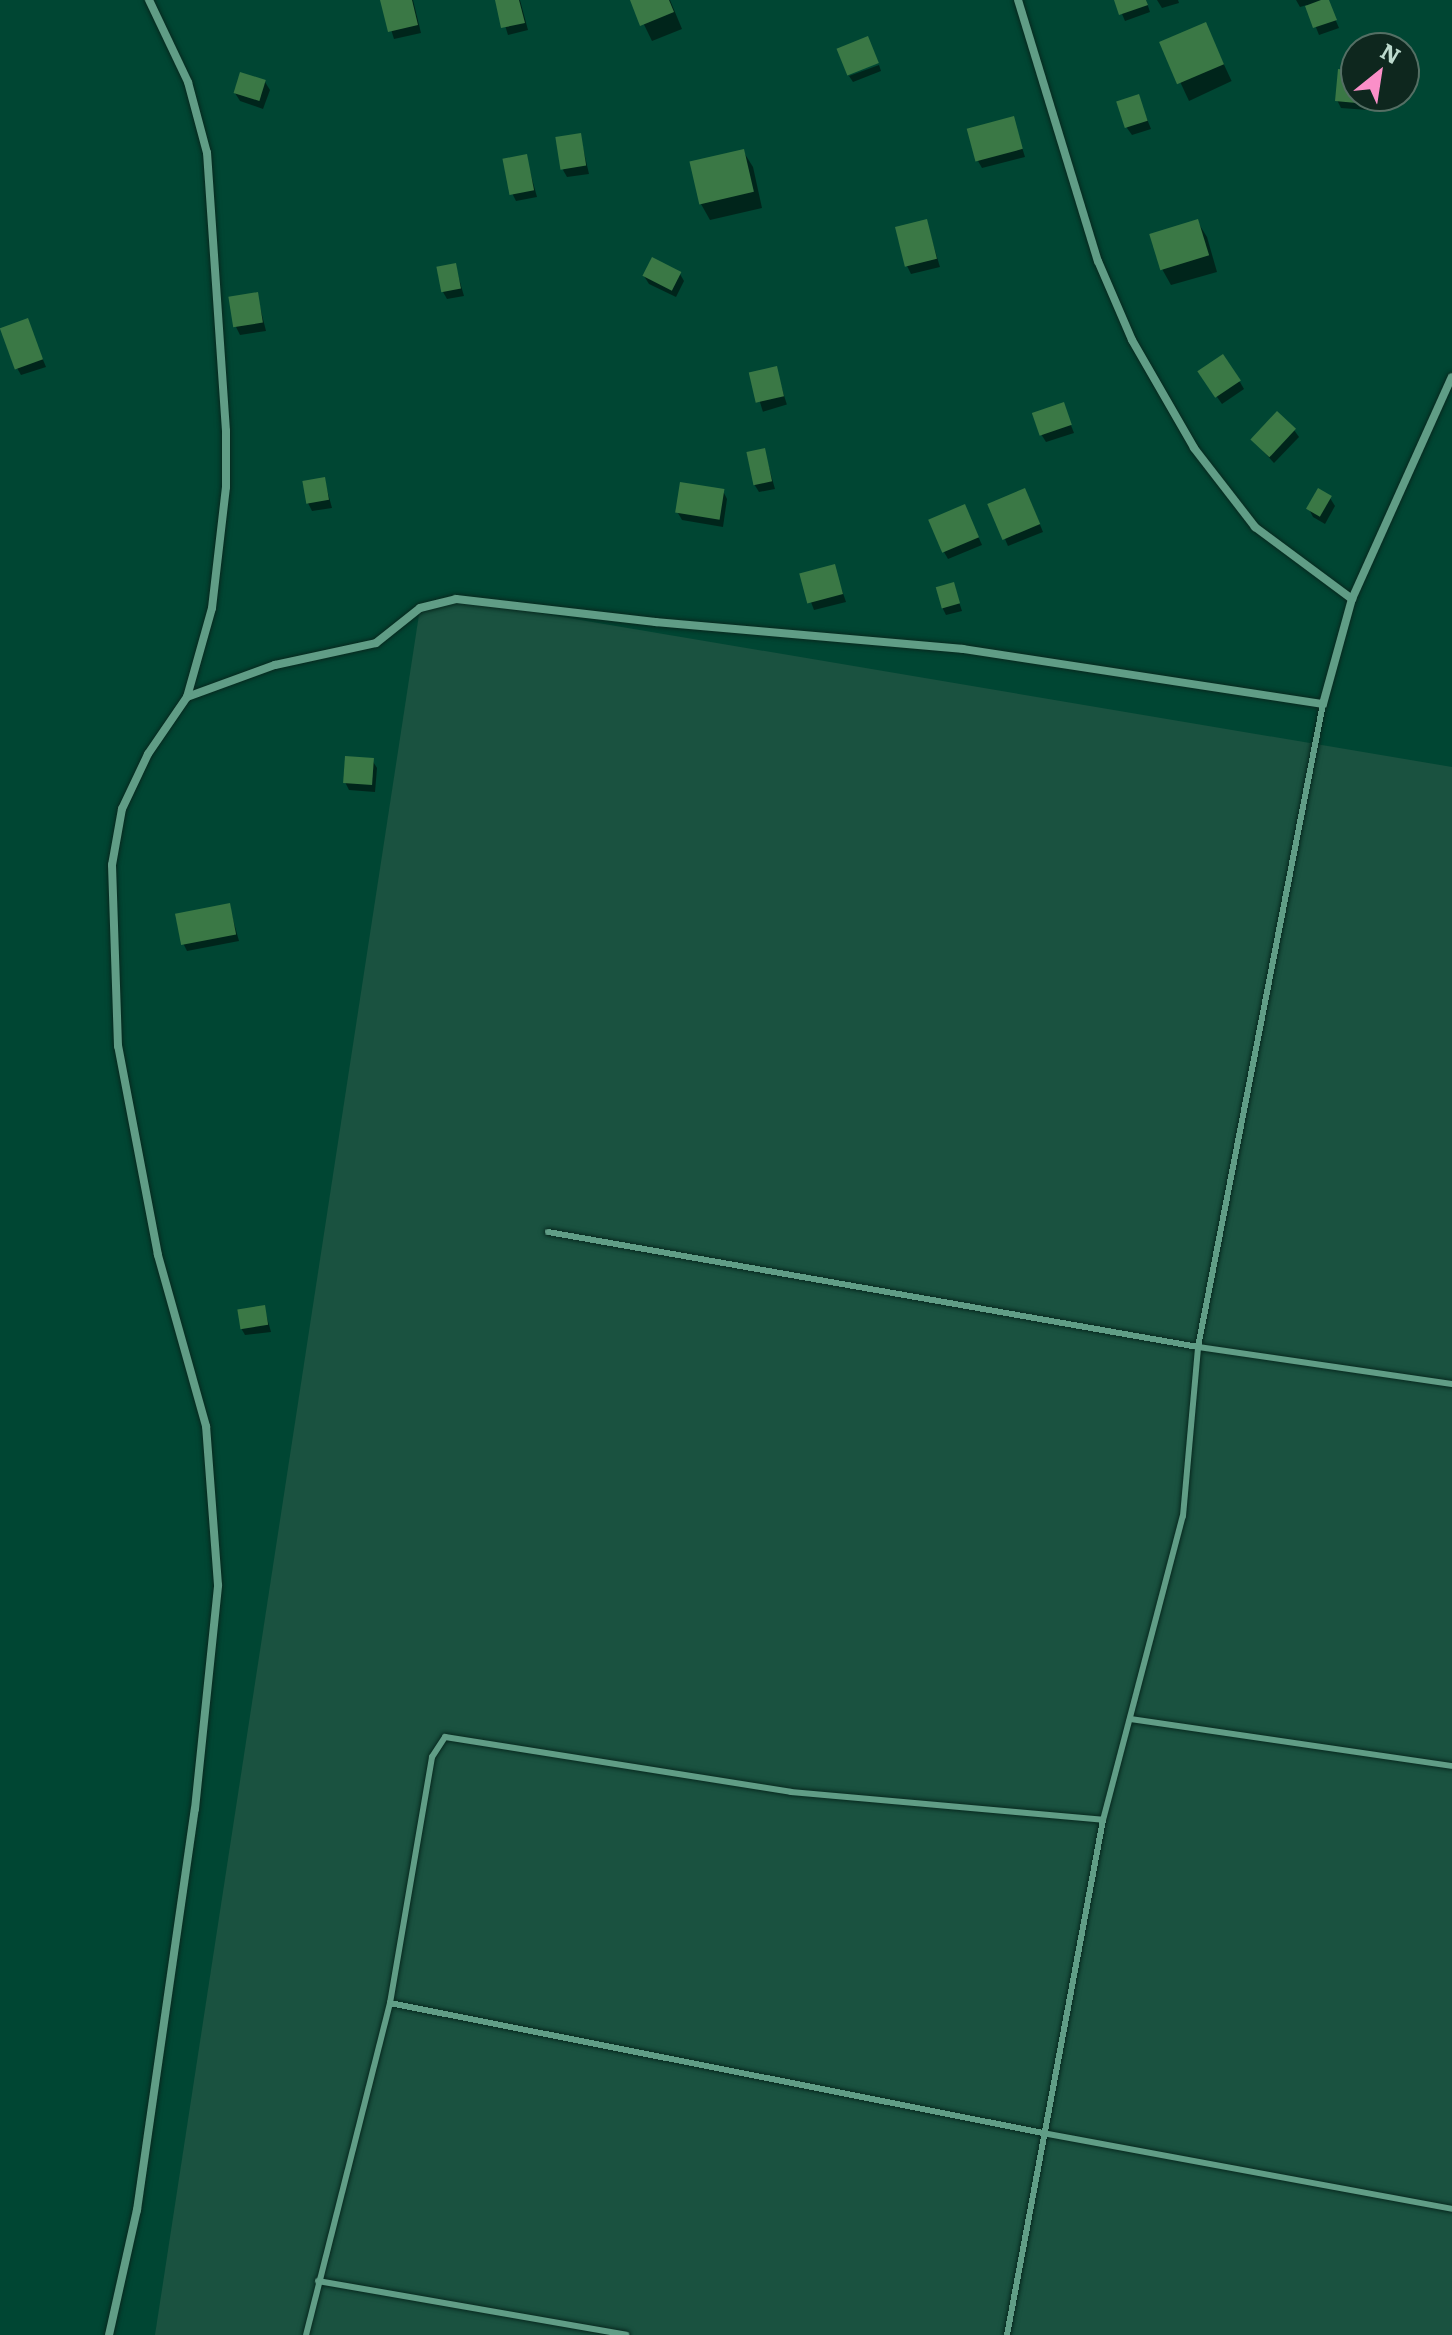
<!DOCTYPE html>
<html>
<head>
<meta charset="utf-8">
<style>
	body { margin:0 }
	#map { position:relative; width:1452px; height:2335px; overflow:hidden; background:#004633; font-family:Literata,serif }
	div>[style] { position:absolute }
	.built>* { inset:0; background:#1a5240 }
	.shadow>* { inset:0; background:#0007; transform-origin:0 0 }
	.building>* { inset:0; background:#3a7845; transform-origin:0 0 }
	.roads { filter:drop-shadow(0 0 2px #07281e) drop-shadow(0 0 2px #07281e) }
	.service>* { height:6px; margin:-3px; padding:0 3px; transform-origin:3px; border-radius:3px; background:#609d86 }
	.minor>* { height:8px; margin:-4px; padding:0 4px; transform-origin:4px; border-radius:4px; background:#609d86 }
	span { translate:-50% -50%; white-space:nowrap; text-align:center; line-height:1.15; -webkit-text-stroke:6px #0e271e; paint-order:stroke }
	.north { position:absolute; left:1340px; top:32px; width:80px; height:80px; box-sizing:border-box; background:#0e271e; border:2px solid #546f64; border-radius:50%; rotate:30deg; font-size:22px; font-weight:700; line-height:32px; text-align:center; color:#bcdacd }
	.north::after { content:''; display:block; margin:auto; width:28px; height:36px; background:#fa8fc8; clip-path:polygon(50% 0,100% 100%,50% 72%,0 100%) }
</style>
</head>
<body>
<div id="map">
	<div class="built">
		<div style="clip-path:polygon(456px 599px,1452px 767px,1452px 2335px,155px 2335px,420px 608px)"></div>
	</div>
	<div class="shadow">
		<div style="clip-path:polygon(382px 0,413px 0,421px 33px,394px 39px)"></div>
		<div style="clip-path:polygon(497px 0,520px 0,528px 30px,508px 35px)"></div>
		<div style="clip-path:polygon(632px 0,670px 0,682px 29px,652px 41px)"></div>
		<div style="clip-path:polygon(1116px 0,1146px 0,1150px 12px,1125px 21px)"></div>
		<div style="clip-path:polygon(1178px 0,1179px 3px,1162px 8px,1157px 0)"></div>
		<div style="clip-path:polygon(1296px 0,1327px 0,1339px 28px,1319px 35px,1307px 5px,1300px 7px)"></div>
		<div style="left:1205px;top:24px;width:63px;height:47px;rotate:65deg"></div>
		<div style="clip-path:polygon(879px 65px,881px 71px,853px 82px,849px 76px)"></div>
		<div style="clip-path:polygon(1356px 73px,1356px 96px,1383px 96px,1381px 111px,1341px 108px,1337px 100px)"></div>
		<div style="clip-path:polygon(265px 82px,270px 90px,263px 109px,240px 101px,235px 93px)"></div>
		<div style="clip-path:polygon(1138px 97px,1151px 129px,1132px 135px,1127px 128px)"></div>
		<div style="clip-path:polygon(1013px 119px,1025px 157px,982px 168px,978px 161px)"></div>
		<div style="clip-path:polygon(580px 135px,589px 174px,567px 177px,563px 170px)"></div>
		<div style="clip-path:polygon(743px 151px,753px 167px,762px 208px,710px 220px,701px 204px)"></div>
		<div style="clip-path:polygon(526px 157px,537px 197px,516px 201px,512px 193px)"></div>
		<div style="clip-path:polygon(926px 221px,940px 267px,911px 274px,907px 266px)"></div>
		<div style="clip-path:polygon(1197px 221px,1207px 237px,1217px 272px,1171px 285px,1162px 269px,1152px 235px)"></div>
		<div style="clip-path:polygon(455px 265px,464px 296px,447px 299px,443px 292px)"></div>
		<div style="clip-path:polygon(680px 274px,684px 281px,676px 297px,649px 284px,644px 276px)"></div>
		<div style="clip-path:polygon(257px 295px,266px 331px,240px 335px,236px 327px)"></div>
		<div style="clip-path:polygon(27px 321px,46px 367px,21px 375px,17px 368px)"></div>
		<div style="left:776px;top:369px;width:37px;height:25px;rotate:73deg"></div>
		<div style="clip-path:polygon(1205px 380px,1240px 382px,1244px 389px,1222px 404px)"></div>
		<div style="clip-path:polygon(1063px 405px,1074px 433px,1046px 442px,1041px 434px)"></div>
		<div style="clip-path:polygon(1294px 430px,1299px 437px,1274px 463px,1252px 439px)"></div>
		<div style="clip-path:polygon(764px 450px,775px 489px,759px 492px,754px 484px)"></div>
		<div style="clip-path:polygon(324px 479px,332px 508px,312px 511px,308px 503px)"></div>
		<div style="clip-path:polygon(723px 491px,727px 499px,723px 527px,682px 520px,678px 513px)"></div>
		<div style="clip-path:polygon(1029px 498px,1043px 532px,1008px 546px,990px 504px)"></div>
		<div style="clip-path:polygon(1330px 498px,1335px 506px,1325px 524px,1313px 517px,1309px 509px)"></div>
		<div style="clip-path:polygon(968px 514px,982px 545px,948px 559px,944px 552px)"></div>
		<div style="clip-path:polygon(834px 567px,846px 602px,814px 610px,801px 575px)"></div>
		<div style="clip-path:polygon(953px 584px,962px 611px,946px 615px,942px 607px)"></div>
		<div style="clip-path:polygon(372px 760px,377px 768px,375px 792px,349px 790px,345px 782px)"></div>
		<div style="clip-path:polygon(229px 905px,239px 941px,187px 951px,183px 943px)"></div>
		<div style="clip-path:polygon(264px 1307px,271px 1332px,245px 1335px,241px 1328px)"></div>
	</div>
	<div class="building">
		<div style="clip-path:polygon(380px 0,412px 0,418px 25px,388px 32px)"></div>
		<div style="clip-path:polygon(495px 0,519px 0,525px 23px,501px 28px)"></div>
		<div style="clip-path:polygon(630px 0,669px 0,674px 12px,640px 26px)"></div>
		<div style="clip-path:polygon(1114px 0,1146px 0,1148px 5px,1119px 15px)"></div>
		<div style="clip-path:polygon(1321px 0,1329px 0,1337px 20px,1313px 28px,1305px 6px)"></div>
		<div style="left:1206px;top:22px;width:46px;height:51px;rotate:67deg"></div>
		<div style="left:868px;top:36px;width:29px;height:34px;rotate:68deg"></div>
		<div style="clip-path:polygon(1338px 69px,1356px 71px,1356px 96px,1379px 96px,1378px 105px,1335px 101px)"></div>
		<div style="left:240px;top:72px;width:27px;height:22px;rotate:17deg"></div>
		<div style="left:1139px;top:94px;width:28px;height:24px;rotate:72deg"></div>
		<div style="left:1014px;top:116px;width:34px;height:49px;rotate:75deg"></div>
		<div style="left:581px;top:133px;width:33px;height:26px;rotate:81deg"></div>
		<div style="left:744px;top:149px;width:44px;height:56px;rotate:77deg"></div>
		<div style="left:527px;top:154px;width:37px;height:25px;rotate:79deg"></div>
		<div style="left:927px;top:219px;width:41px;height:33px;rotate:76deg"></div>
		<div style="left:1198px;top:219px;width:38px;height:51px;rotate:73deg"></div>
		<div style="left:652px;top:257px;width:33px;height:21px;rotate:27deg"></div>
		<div style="left:456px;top:263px;width:26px;height:20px;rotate:79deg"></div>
		<div style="left:258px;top:292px;width:31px;height:30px;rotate:81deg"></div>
		<div style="left:28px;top:318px;width:44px;height:30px;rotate:70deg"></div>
		<div style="left:1223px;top:354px;width:32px;height:31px;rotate:56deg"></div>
		<div style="left:777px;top:366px;width:31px;height:29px;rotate:77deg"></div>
		<div style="left:1064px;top:402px;width:24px;height:34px;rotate:71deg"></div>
		<div style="left:1277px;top:411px;width:26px;height:39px;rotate:43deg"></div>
		<div style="left:765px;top:448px;width:34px;height:19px;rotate:78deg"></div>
		<div style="left:325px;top:477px;width:23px;height:23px;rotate:80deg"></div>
		<div style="left:680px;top:482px;width:45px;height:31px;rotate:9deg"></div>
		<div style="left:1025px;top:488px;width:39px;height:41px;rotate:67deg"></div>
		<div style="left:1318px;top:488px;width:16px;height:24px;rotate:30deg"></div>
		<div style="left:965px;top:504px;width:36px;height:40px;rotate:67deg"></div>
		<div style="left:835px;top:564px;width:31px;height:37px;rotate:75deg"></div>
		<div style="left:954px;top:582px;width:22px;height:19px;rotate:74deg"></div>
		<div style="left:345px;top:756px;width:29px;height:27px;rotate:4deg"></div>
		<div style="left:230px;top:903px;width:32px;height:56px;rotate:79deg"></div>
		<div style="left:265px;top:1305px;width:20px;height:28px;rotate:81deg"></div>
	</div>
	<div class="roads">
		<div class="service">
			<div style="left:548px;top:1232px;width:660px;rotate:10.03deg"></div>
			<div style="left:1198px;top:1347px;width:257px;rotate:8.3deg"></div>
			<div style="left:1130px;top:1719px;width:325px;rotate:8.3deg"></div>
			<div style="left:390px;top:2003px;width:666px;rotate:11.26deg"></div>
			<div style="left:1043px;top:2133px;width:416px;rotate:10.5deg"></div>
			<div style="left:318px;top:2281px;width:313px;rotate:9.9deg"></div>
			<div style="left:306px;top:2335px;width:342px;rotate:-75.8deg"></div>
			<div style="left:390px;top:2003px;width:250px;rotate:-80.3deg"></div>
			<div style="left:432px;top:1757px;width:24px;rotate:-57deg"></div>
			<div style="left:445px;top:1737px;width:350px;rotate:9deg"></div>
			<div style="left:791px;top:1792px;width:313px;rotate:5.1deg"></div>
			<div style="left:1007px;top:2335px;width:524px;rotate:-79.44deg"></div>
			<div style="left:1103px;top:1820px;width:314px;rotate:-75.3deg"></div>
			<div style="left:1183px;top:1516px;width:170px;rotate:-84.9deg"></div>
			<div style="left:1198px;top:1347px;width:655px;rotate:-79deg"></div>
		</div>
		<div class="minor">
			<div style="left:1018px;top:0;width:273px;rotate:73deg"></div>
			<div style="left:1098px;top:261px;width:86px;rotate:66.7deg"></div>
			<div style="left:1132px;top:340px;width:125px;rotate:60.1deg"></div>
			<div style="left:1194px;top:448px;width:100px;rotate:52.3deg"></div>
			<div style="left:1255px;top:527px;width:121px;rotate:36.6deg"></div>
			<div style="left:187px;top:697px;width:94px;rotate:-20deg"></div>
			<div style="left:275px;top:665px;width:103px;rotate:-12.3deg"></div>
			<div style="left:376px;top:643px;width:56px;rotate:-38.5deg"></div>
			<div style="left:420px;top:608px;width:37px;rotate:-14deg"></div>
			<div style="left:456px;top:599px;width:201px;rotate:6.6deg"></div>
			<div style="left:656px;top:622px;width:308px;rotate:5deg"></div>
			<div style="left:963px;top:649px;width:364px;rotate:8.7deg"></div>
			<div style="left:1323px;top:704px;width:109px;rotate:-74.6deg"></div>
			<div style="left:1352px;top:599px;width:243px;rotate:-65.8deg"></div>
			<div style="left:109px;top:2335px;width:128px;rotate:-77.4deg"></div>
			<div style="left:137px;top:2210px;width:405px;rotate:-81.8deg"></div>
			<div style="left:195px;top:1809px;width:225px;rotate:-84.1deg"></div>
			<div style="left:218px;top:1585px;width:159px;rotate:-94.3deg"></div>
			<div style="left:206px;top:1426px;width:178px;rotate:-105.7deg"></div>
			<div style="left:158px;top:1255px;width:213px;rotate:-100.8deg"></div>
			<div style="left:118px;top:1046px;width:181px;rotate:-91.9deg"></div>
			<div style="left:112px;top:865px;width:57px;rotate:-79.9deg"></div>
			<div style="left:122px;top:809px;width:61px;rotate:-64.7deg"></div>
			<div style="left:148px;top:754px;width:69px;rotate:-55.6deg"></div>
			<div style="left:187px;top:697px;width:92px;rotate:-74.3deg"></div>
			<div style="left:212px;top:608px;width:122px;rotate:-83.4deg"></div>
			<div style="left:226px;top:487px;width:56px;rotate:-90deg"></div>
			<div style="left:226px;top:431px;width:279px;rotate:-93.9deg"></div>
			<div style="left:207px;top:153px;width:73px;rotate:-105deg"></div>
			<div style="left:188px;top:82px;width:91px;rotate:-115.4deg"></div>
		</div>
	</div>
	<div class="north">N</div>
</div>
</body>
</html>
